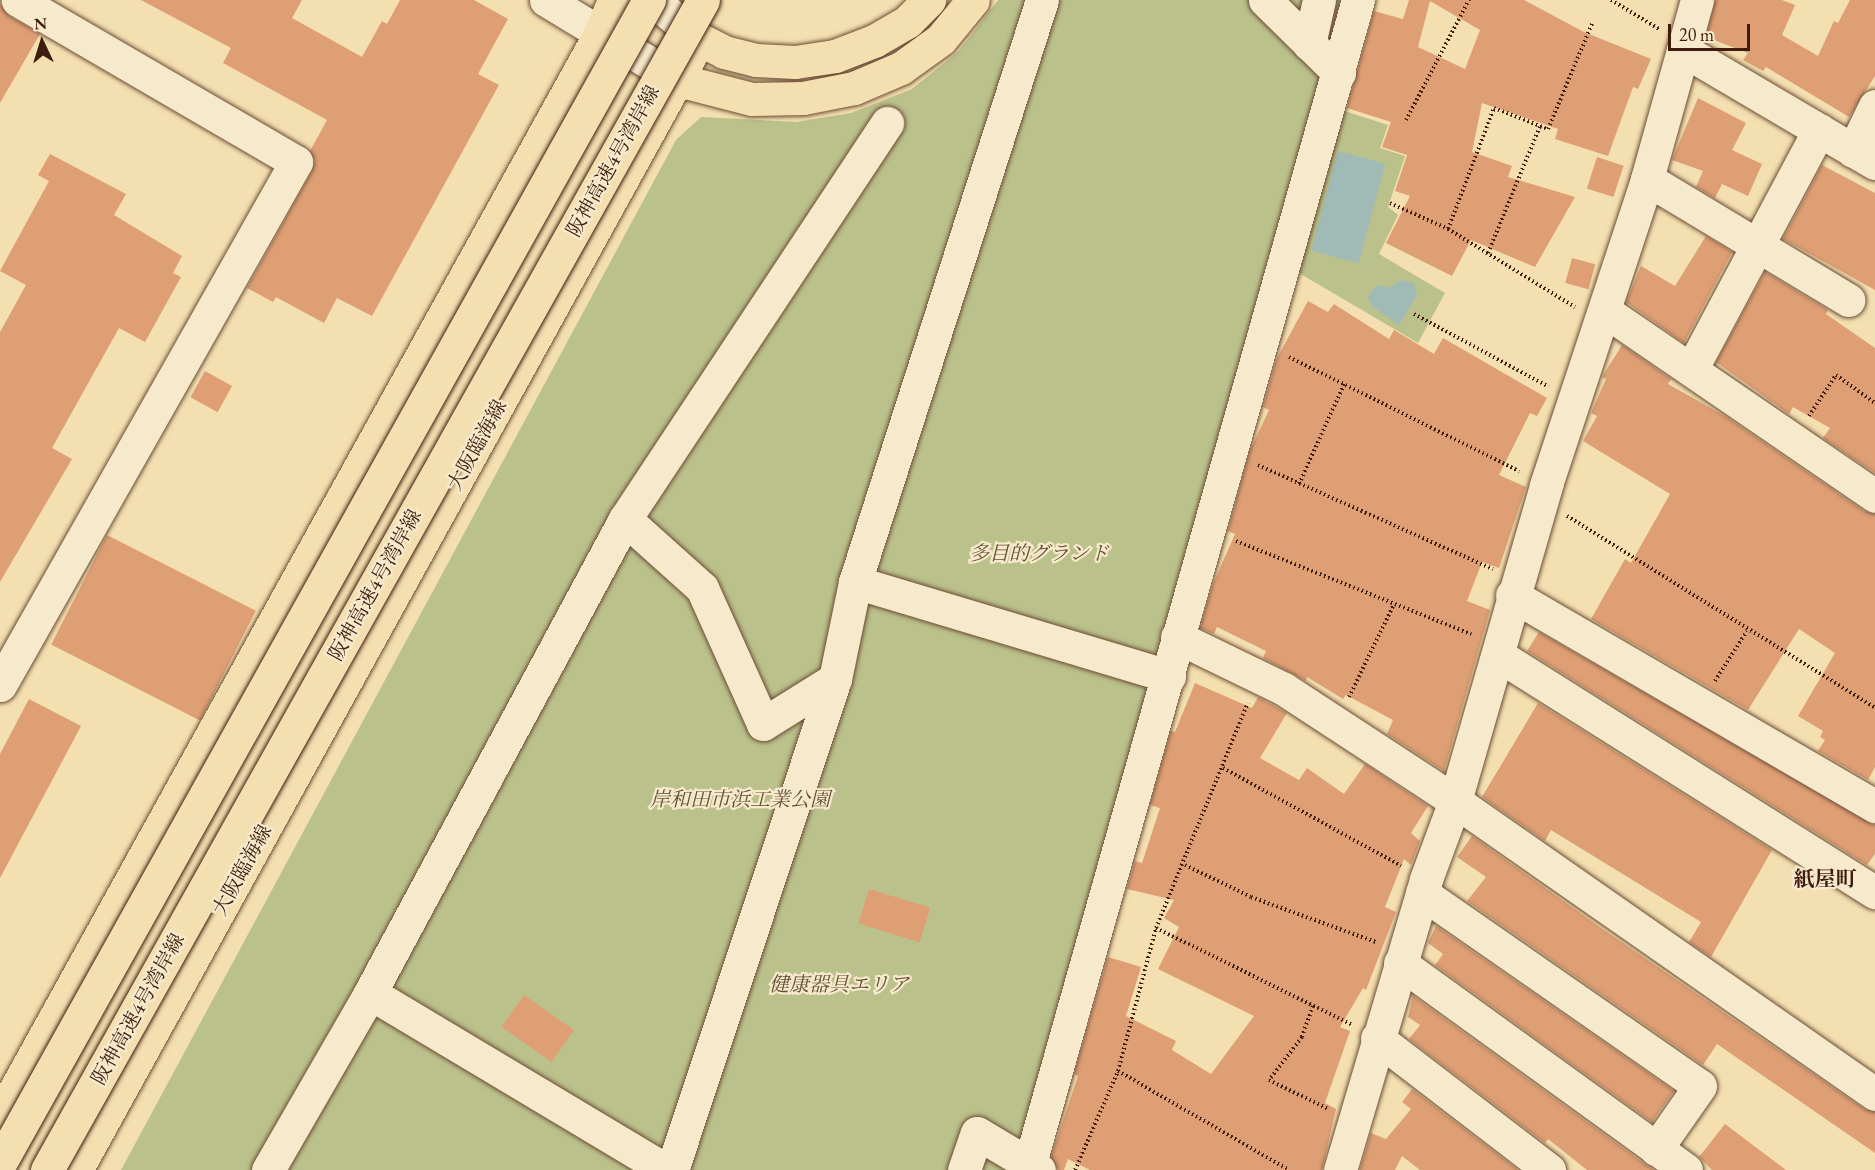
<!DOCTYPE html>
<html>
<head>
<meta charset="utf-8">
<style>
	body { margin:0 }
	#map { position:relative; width:1875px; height:1170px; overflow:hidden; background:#f3dfb0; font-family:"EB Garamond","Noto Serif JP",serif }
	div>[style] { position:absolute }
	.green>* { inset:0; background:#bbc18b }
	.water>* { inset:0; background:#a0bab6; transform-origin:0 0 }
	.building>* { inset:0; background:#df9f75; transform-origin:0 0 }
	.path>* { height:4px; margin-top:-2px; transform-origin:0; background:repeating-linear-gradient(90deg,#3f1c0e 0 1.5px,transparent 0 4.5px) }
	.roads { filter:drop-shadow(0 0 2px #6c4d36) drop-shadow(0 0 2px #6c4d36) }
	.minor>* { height:33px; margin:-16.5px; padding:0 16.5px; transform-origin:16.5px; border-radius:16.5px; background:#f7eacc }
	.major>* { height:33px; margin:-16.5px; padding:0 16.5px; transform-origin:16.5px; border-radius:16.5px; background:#f3dfb0 }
	.highway>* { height:33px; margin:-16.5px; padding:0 16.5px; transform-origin:16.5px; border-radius:16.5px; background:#f3dfb0 }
	.bridges { filter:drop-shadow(0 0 2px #3f1c0e) drop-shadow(0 0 2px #3f1c0e) }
	.highway-bridge>* { height:33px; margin:-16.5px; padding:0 16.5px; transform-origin:16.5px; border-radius:16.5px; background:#f3dfb0 }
	span { translate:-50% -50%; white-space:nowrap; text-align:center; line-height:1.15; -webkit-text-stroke:4.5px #f7eacc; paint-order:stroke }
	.street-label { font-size:20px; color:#3f1c0e }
	.park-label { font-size:20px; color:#644e34; font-style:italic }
	.neighbourhood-label { font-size:21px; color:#3f1c0e; font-weight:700 }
	.north { position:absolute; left:12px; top:12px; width:60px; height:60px; -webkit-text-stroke:4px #f7eacc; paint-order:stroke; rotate:356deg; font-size:16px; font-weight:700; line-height:24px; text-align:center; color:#3f1c0e }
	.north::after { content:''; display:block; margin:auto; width:21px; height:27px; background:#3f1c0e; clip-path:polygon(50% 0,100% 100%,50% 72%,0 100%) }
	.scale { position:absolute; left:1668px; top:24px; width:82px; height:27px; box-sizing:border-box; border:3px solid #3f1c0e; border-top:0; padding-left:8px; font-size:18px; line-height:21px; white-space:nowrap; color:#3f1c0e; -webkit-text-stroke:4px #f7eacc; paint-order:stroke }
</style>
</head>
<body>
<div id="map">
	<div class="green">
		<div style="clip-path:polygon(998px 0,1341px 0,1169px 641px,1021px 1170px,121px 1170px,676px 140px,701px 117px,796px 122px,851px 113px,912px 89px,959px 51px)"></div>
		<div style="clip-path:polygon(1338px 109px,1388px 125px,1380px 148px,1405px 156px,1388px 207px,1398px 215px,1379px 254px,1445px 293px,1418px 343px,1294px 270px)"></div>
	</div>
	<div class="water">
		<div style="left:1338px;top:151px;width:49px;height:103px;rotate:15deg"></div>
		<div style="clip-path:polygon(1400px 280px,1414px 283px,1417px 295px,1399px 325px,1372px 306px,1368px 297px,1377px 285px,1390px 288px)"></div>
	</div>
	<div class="building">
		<div style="clip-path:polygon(141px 0,302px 0,292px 18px,362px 57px,382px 21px,387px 24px,400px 0,474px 0,508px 19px,478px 74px,499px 85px,372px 316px,337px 298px,324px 323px,276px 297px,273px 302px,247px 288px,312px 171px,315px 161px,310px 151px,327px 120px,223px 63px,231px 48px)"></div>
		<div style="clip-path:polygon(evenodd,1409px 0,1524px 0,1584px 32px,1651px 59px,1638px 89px,1633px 87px,1608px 156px,1555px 139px,1558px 129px,1482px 103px,1472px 152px,1512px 166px,1508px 177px,1575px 197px,1535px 267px,1471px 240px,1452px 276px,1386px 243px,1410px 196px,1395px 191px,1407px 155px,1382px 147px,1391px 122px,1347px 108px,1374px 11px,1403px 19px,1409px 0,1430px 1px,1480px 30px,1465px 69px,1418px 47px,1430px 1px)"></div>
		<div style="clip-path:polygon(1715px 0,1782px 0,1795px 5px,1782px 35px,1818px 56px,1834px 21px,1838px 23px,1850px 0,1875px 0,1875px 76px,1849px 117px,1766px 67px,1763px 71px,1743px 60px,1748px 53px,1706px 37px)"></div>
		<div style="clip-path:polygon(0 4px,9px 16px,40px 34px,0 103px)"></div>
		<div style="clip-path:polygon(1698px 98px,1746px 123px,1732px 150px,1762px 164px,1748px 196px,1722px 184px,1715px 198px,1696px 187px,1703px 171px,1672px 160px)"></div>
		<div style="clip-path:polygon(50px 154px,126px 194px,114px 215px,182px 256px,173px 273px,181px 277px,145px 342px,119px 328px,52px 448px,72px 459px,0 582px,0 332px,26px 285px,0 271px,49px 181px,38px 175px)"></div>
		<div style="left:1597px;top:157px;width:28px;height:33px;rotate:18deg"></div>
		<div style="clip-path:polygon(1822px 165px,1875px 193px,1875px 290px,1783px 239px)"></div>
		<div style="clip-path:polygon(1706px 236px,1732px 252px,1684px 343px,1626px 302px,1641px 266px,1675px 286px)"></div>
		<div style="left:1572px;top:258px;width:24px;height:26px;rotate:15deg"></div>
		<div style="clip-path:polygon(1765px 272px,1828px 310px,1826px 314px,1875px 348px,1875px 473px,1823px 438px,1830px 428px,1793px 407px,1789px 414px,1716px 362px)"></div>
		<div style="clip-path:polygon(1308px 301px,1328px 312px,1334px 304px,1389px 339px,1394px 330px,1434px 354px,1443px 338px,1547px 398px,1537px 416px,1530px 413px,1499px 475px,1526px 487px,1499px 568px,1482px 562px,1467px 601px,1490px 610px,1444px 771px,1387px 734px,1393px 720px,1346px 695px,1343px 699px,1307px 677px,1306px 681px,1263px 658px,1266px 651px,1217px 627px,1214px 634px,1200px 628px,1213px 584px,1235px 534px,1228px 531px,1250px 450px,1269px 410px,1263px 407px,1277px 358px)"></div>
		<div style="clip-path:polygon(1622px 345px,1671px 379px,1668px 384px,1725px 416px,1864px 511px,1875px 514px,1875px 767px,1868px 780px,1818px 751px,1825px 740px,1820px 737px,1823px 731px,1798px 716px,1835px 653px,1799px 629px,1748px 710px,1591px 619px,1625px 559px,1631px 563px,1670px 494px,1583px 441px,1597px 416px,1591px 413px,1606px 379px,1602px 377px)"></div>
		<div style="left:205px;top:371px;width:31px;height:30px;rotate:29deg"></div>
		<div style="left:107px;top:535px;width:167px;height:123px;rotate:27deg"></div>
		<div style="clip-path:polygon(1539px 632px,1875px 825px,1875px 854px,1867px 865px,1527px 651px)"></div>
		<div style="clip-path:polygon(1195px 683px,1252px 708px,1258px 697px,1287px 713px,1260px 758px,1299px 780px,1307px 768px,1344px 794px,1365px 764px,1428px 806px,1411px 833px,1420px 841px,1411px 865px,1404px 859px,1385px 907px,1396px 912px,1366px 990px,1363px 988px,1340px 1027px,1350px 1031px,1325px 1103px,1336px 1109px,1322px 1170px,1090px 1170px,1068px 1159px,1064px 1170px,1058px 1170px,1051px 1157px,1078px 1076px,1074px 1074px,1108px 957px,1141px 967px,1126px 1016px,1176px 1041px,1172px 1050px,1211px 1074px,1254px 1016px,1158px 969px,1179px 927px,1164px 918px,1174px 900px,1127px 889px,1135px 861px,1142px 863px,1160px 808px,1150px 805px,1171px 731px,1175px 732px)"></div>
		<div style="clip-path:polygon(29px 699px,81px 726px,0 878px,0 754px)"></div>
		<div style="clip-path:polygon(1538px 703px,1772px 850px,1711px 957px,1689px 942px,1701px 922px,1551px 830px,1545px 841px,1482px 797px)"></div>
		<div style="clip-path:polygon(1472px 836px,1601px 928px,1864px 1109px,1875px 1112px,1875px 1153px,1717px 1044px,1703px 1065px,1467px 901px,1486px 877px,1457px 857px)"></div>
		<div style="left:869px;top:889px;width:64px;height:36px;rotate:17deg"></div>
		<div style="clip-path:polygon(1436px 926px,1674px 1091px,1652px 1122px,1435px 965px,1443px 954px,1428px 943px)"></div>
		<div style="left:524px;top:995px;width:61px;height:39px;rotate:35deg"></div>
		<div style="clip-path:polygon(1413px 996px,1645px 1164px,1654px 1170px,1587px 1170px,1548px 1139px,1545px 1143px,1409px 1039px,1420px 1025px,1408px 1017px)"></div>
		<div style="clip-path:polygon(1412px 1089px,1518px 1170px,1420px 1170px,1402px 1156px,1395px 1170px,1360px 1170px,1371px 1133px,1386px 1139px,1411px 1109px,1402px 1102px)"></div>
		<div style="clip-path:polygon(1725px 1124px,1786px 1170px,1712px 1170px,1699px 1157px)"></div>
	</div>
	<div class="path">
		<div style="left:1611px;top:0;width:56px;rotate:31.1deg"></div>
		<div style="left:1406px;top:120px;width:136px;rotate:-62.3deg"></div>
		<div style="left:1390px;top:203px;width:64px;rotate:24.1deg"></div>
		<div style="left:1448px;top:229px;width:149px;rotate:31.6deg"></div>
		<div style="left:1448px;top:229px;width:129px;rotate:-69.2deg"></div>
		<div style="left:1494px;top:108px;width:58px;rotate:21.3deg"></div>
		<div style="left:1548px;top:129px;width:114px;rotate:-67.3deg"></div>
		<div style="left:1488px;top:253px;width:137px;rotate:-67.7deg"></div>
		<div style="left:1414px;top:314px;width:153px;rotate:28.4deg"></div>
		<div style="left:1289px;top:357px;width:257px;rotate:26.4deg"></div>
		<div style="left:1809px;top:416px;width:49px;rotate:-56.6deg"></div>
		<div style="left:1836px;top:375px;width:48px;rotate:35.7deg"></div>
		<div style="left:1258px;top:465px;width:257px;rotate:23.9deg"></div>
		<div style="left:1299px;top:484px;width:112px;rotate:-65.7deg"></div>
		<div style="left:1567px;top:516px;width:363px;rotate:31.9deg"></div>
		<div style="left:1236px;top:541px;width:253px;rotate:21.6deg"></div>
		<div style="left:1715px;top:681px;width:59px;rotate:-57.4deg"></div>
		<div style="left:1349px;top:697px;width:101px;rotate:-64.2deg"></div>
		<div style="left:1223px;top:768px;width:203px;rotate:28.8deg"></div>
		<div style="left:1185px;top:865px;width:73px;rotate:25.9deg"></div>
		<div style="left:1251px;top:897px;width:133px;rotate:19.8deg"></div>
		<div style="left:1156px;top:928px;width:219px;rotate:26.3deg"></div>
		<div style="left:1313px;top:1006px;width:33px;rotate:110deg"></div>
		<div style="left:1302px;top:1037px;width:54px;rotate:127.5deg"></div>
		<div style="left:1269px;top:1080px;width:66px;rotate:26.2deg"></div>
		<div style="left:1118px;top:1071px;width:198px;rotate:30.1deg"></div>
		<div style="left:1075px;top:1170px;width:108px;rotate:-66.5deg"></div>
		<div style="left:1118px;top:1071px;width:148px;rotate:-75.1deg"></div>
		<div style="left:1156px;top:928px;width:243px;rotate:-67.8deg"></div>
	</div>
	<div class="roads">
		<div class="minor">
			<div style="left:546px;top:0;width:154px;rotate:31.2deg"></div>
			<div style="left:653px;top:0;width:60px;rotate:40.3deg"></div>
			<div style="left:1265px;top:0;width:104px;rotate:44.6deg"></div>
			<div style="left:1309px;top:44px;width:45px;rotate:-77.2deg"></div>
			<div style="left:1683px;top:50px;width:223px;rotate:30.5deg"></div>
			<div style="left:1853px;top:151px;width:50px;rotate:-63.9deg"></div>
			<div style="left:1647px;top:179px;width:235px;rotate:31deg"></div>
			<div style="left:1605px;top:311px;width:327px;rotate:34.4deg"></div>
			<div style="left:1692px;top:368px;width:270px;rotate:-61.9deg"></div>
			<div style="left:625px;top:519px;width:103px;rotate:41.9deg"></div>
			<div style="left:702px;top:588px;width:149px;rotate:65.8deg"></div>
			<div style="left:763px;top:724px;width:85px;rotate:-32deg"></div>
			<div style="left:855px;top:582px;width:328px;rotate:16.7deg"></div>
			<div style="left:1512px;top:595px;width:420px;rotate:30.2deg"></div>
			<div style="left:1177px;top:637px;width:119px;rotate:25.9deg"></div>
			<div style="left:1284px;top:689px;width:204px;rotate:33.2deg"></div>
			<div style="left:1455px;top:801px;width:512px;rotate:34.9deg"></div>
			<div style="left:1498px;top:655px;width:445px;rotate:32.2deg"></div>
			<div style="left:0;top:685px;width:601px;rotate:-60.49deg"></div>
			<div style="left:296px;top:162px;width:322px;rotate:-149.8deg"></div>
			<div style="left:1422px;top:893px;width:338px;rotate:34.8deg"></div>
			<div style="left:1700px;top:1086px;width:77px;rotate:124.9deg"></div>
			<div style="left:1400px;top:963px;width:353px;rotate:35.9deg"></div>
			<div style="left:370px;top:993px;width:345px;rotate:30.9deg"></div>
			<div style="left:1377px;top:1038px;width:217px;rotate:37.5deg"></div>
			<div style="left:268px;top:1170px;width:204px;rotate:-60deg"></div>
			<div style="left:370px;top:993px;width:538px;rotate:-61.72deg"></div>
			<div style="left:625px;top:519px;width:475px;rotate:-56.5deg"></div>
			<div style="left:672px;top:1170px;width:517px;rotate:-71.64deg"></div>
			<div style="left:835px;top:679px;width:99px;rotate:-78.3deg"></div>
			<div style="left:855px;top:582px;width:611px;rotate:-72.19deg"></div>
			<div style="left:964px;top:1170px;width:39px;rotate:-71deg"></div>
			<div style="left:977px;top:1133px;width:72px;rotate:30.8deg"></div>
			<div style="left:1028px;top:1170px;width:1216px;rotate:-74.25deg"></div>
			<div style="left:1340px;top:1170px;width:303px;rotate:-73.5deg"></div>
			<div style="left:1426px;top:879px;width:83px;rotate:-69.6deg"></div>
			<div style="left:1455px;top:801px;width:329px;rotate:-73.9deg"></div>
			<div style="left:1546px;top:485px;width:322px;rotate:-71.7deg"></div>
			<div style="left:1647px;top:179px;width:186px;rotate:-74.4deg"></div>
		</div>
		<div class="major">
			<div style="left:0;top:1117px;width:1240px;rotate:-61.02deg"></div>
			<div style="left:601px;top:32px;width:35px;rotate:-68deg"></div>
			<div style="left:76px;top:1170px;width:1274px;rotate:-61.14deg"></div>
		</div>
		<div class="highway">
			<div style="left:699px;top:39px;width:28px;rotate:27deg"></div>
			<div style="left:724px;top:52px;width:33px;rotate:14deg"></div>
			<div style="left:756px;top:60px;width:39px;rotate:3deg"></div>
			<div style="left:795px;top:62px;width:40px;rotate:-8.5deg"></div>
			<div style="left:835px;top:56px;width:42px;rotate:-21deg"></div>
			<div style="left:874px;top:41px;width:39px;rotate:-30deg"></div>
			<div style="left:908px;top:21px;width:30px;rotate:-45deg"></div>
			<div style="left:678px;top:80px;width:76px;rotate:14.4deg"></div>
			<div style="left:752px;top:99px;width:51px;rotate:-1.1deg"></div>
			<div style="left:803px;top:98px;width:52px;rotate:-11.1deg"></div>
			<div style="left:854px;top:88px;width:51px;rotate:-23.1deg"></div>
			<div style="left:901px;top:68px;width:49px;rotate:-35.9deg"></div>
			<div style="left:941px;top:39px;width:50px;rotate:-50.6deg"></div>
		</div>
	</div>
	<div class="bridges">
		<div class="highway-bridge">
			<div style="left:0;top:1163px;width:1332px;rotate:-60.84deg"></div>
			<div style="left:47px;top:1170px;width:1341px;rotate:-60.72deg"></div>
		</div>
	</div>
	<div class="street-label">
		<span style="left:613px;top:161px;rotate:-61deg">阪神高速4号湾岸線</span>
		<span style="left:477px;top:445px;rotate:-61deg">大阪臨海線</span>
		<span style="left:375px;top:585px;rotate:-61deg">阪神高速4号湾岸線</span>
		<span style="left:242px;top:870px;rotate:-61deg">大阪臨海線</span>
		<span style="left:138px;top:1009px;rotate:-61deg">阪神高速4号湾岸線</span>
	</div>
	<div class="park-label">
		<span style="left:1039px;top:553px">多目的グランド</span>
		<span style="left:740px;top:799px">岸和田市浜工業公園</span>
		<span style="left:839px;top:984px">健康器具エリア</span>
	</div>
	<div class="neighbourhood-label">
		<span style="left:1825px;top:879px">紙屋町</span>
	</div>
	<div class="north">N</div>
	<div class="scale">20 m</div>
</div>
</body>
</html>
